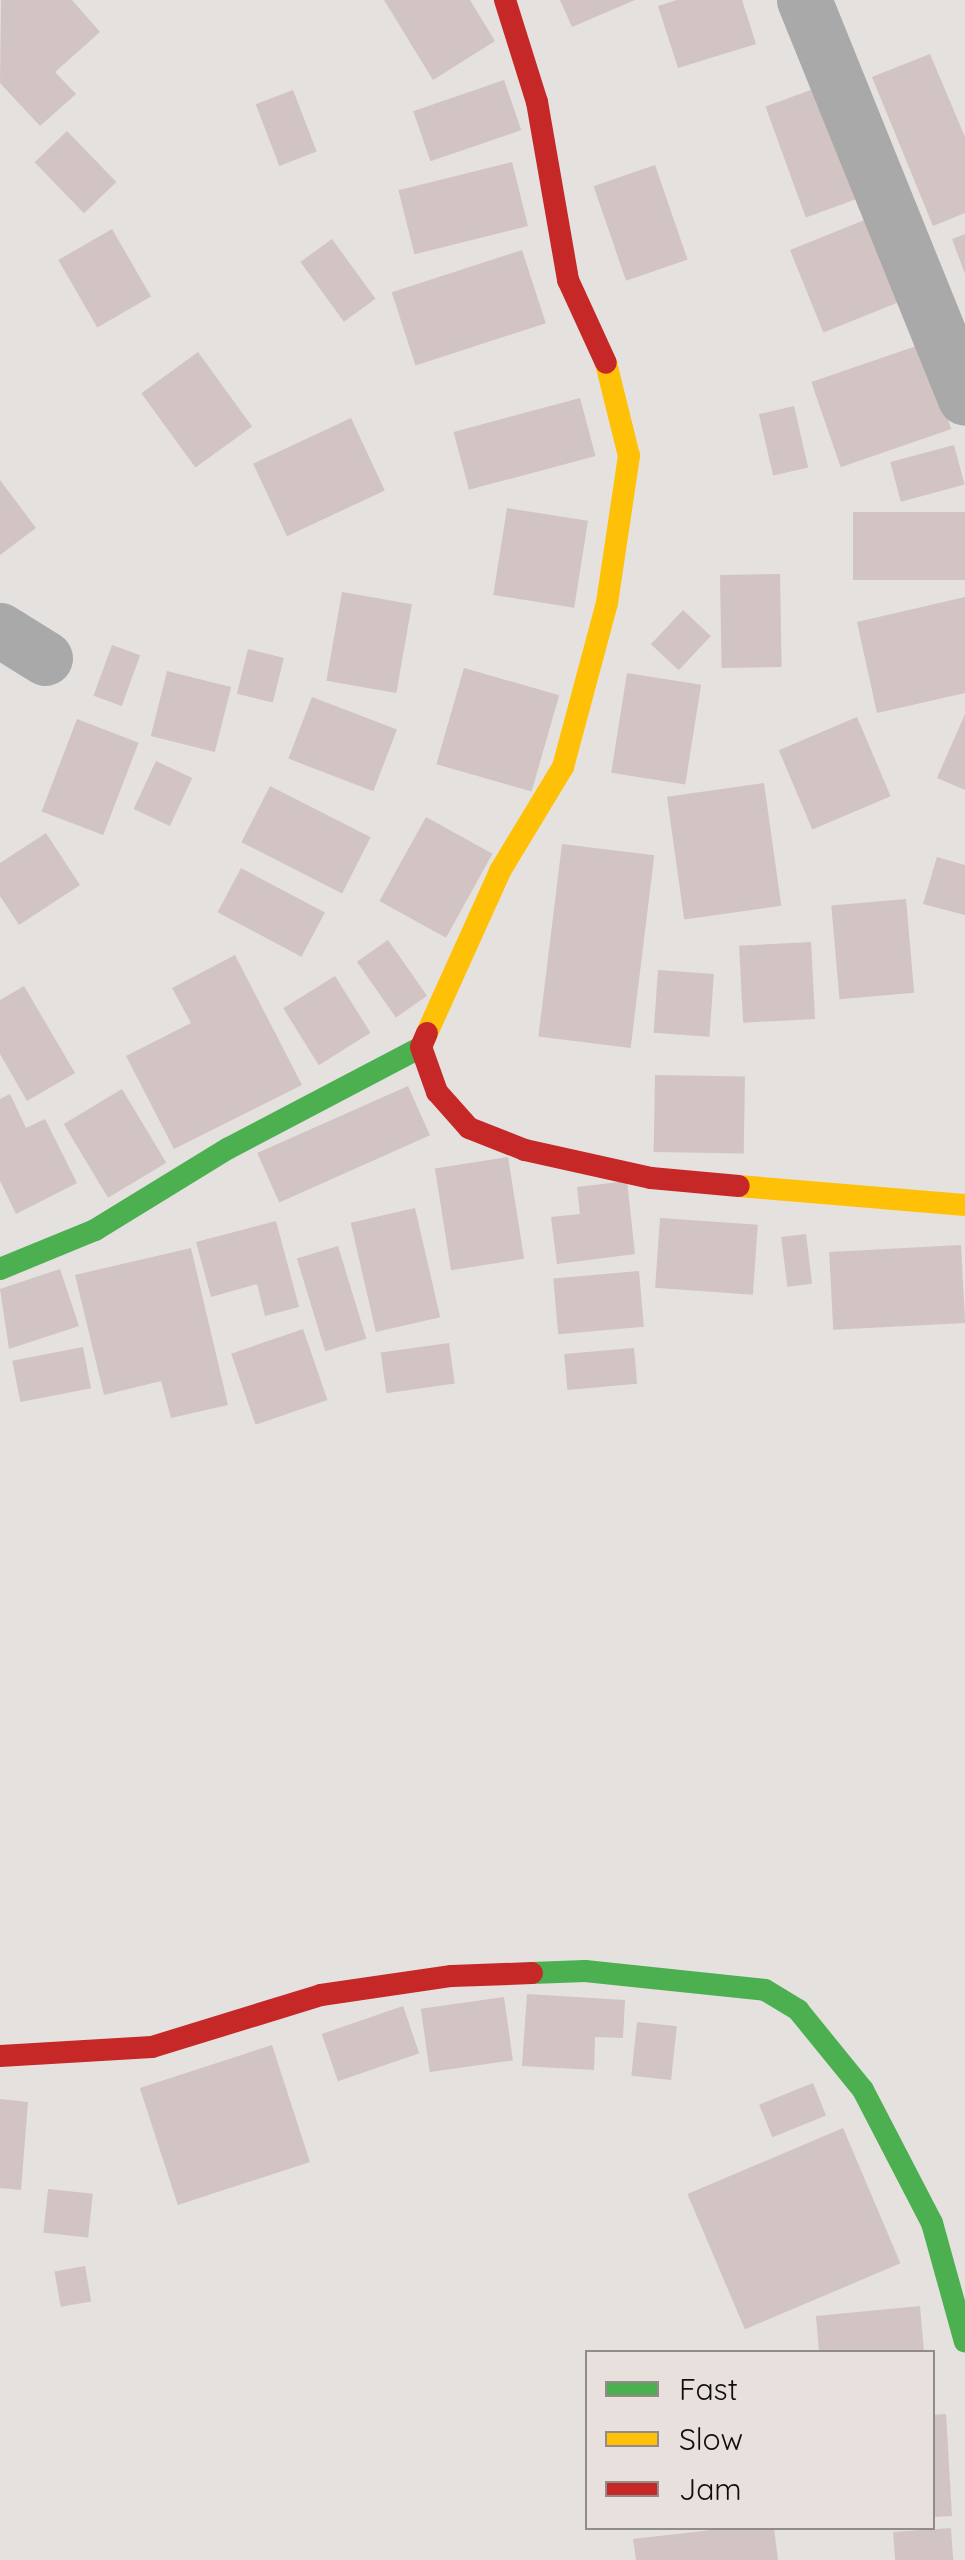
<!DOCTYPE html>
<html>
<head>
<meta charset="utf-8">
<style>
	body { margin:0 }
	#map { position:relative; width:965px; height:2560px; overflow:hidden; background:#e4e1df; font-family:Quicksand,sans-serif }
	div>[style] { position:absolute }
	.building>* { inset:0; background:#d2c4c2; transform-origin:0 0 }
	.street>* { height:55px; margin:-27.5px; padding:0 27.5px; transform-origin:27.5px; border-radius:27.5px; background:#aaa9a9 }
	.fast>* { height:22px; margin:-11px; padding:0 11px; transform-origin:11px; border-radius:11px; background:#4caf50 }
	.slow>* { height:22px; margin:-11px; padding:0 11px; transform-origin:11px; border-radius:11px; background:#ffc107 }
	.jam>* { height:22px; margin:-11px; padding:0 11px; transform-origin:11px; border-radius:11px; background:#c62828 }
	span { translate:-50% -50%; white-space:nowrap; text-align:center; line-height:1.15; -webkit-text-stroke:9px #e7e0dc; paint-order:stroke }
	.legend { position:absolute; left:585px; top:2350px; width:350px; height:180px; box-sizing:border-box; background:#e7e0dc; border:2px solid #918c89; margin:0; padding:12px 18px; list-style:none; font-size:30px; color:#100e0c }
	.legend li { display:flex; align-items:center; gap:20px; height:50px }
	.legend b { width:50px; border:2px solid #918c89 }
</style>
</head>
<body>
<div id="map">
	<div class="building">
		<div style="clip-path:polygon(1px 0,72px 0,100px 32px,55px 72px,76px 94px,40px 126px,0 83px)"></div>
		<div style="clip-path:polygon(384px 0,470px 0,495px 41px,433px 80px)"></div>
		<div style="clip-path:polygon(560px 0,635px 0,572px 27px)"></div>
		<div style="clip-path:polygon(677px 0,742px 0,756px 44px,678px 68px,658px 6px)"></div>
		<div style="clip-path:polygon(930px 54px,965px 137px,965px 213px,933px 226px,872px 77px)"></div>
		<div style="left:504px;top:80px;width:53px;height:96px;rotate:71deg"></div>
		<div style="left:819px;top:87px;width:118px;height:57px;rotate:70deg"></div>
		<div style="left:293px;top:90px;width:66px;height:40px;rotate:69deg"></div>
		<div style="left:67px;top:131px;width:71px;height:45px;rotate:46deg"></div>
		<div style="left:512px;top:162px;width:66px;height:117px;rotate:76deg"></div>
		<div style="left:655px;top:165px;width:100px;height:65px;rotate:71deg"></div>
		<div style="left:867px;top:219px;width:89px;height:83px;rotate:68deg"></div>
		<div style="left:112px;top:229px;width:78px;height:62px;rotate:60deg"></div>
		<div style="clip-path:polygon(965px 234px,965px 274px,952px 239px)"></div>
		<div style="left:332px;top:239px;width:74px;height:39px;rotate:54deg"></div>
		<div style="left:522px;top:250px;width:77px;height:137px;rotate:72deg"></div>
		<div style="left:922px;top:344px;width:90px;height:117px;rotate:71deg"></div>
		<div style="left:198px;top:352px;width:92px;height:70px;rotate:54deg"></div>
		<div style="left:580px;top:398px;width:60px;height:131px;rotate:75deg"></div>
		<div style="left:794px;top:406px;width:63px;height:36px;rotate:77deg"></div>
		<div style="left:351px;top:418px;width:80px;height:108px;rotate:65deg"></div>
		<div style="left:954px;top:445px;width:41px;height:66px;rotate:75deg"></div>
		<div style="clip-path:polygon(0 480px,36px 528px,0 555px)"></div>
		<div style="left:507px;top:508px;width:82px;height:88px;rotate:9deg"></div>
		<div style="left:965px;top:512px;width:68px;height:112px;rotate:90deg"></div>
		<div style="left:780px;top:574px;width:93px;height:60px;rotate:89deg"></div>
		<div style="left:342px;top:592px;width:71px;height:90px;rotate:10deg"></div>
		<div style="clip-path:polygon(965px 597px,965px 693px,877px 713px,857px 622px)"></div>
		<div style="left:683px;top:610px;width:38px;height:47px;rotate:43deg"></div>
		<div style="left:112px;top:645px;width:30px;height:54px;rotate:20deg"></div>
		<div style="left:248px;top:649px;width:37px;height:46px;rotate:14deg"></div>
		<div style="left:464px;top:668px;width:99px;height:100px;rotate:16deg"></div>
		<div style="left:167px;top:671px;width:66px;height:67px;rotate:14deg"></div>
		<div style="left:627px;top:673px;width:75px;height:101px;rotate:9deg"></div>
		<div style="left:312px;top:697px;width:91px;height:66px;rotate:21deg"></div>
		<div style="clip-path:polygon(965px 714px,965px 790px,937px 778px)"></div>
		<div style="left:857px;top:717px;width:86px;height:85px;rotate:67deg"></div>
		<div style="left:77px;top:719px;width:66px;height:99px;rotate:21deg"></div>
		<div style="left:156px;top:761px;width:40px;height:53px;rotate:25deg"></div>
		<div style="left:764px;top:783px;width:124px;height:98px;rotate:82deg"></div>
		<div style="left:270px;top:786px;width:113px;height:63px;rotate:27deg"></div>
		<div style="left:426px;top:817px;width:76px;height:96px;rotate:29deg"></div>
		<div style="clip-path:polygon(46px 833px,80px 885px,19px 925px,0 896px,0 863px)"></div>
		<div style="left:562px;top:844px;width:93px;height:194px;rotate:7deg"></div>
		<div style="clip-path:polygon(937px 857px,965px 865px,965px 915px,923px 904px)"></div>
		<div style="left:241px;top:868px;width:95px;height:50px;rotate:28deg"></div>
		<div style="left:906px;top:899px;width:94px;height:75px;rotate:85deg"></div>
		<div style="left:388px;top:940px;width:68px;height:38px;rotate:55deg"></div>
		<div style="left:811px;top:942px;width:77px;height:72px;rotate:87deg"></div>
		<div style="clip-path:polygon(235px 955px,302px 1085px,174px 1149px,126px 1056px,191px 1023px,172px 988px)"></div>
		<div style="left:658px;top:970px;width:56px;height:63px;rotate:4deg"></div>
		<div style="left:335px;top:976px;width:67px;height:61px;rotate:58deg"></div>
		<div style="clip-path:polygon(24px 986px,75px 1073px,27px 1101px,0 1054px,0 1000px)"></div>
		<div style="left:655px;top:1075px;width:90px;height:77px;rotate:1deg"></div>
		<div style="left:408px;top:1086px;width:54px;height:165px;rotate:66deg"></div>
		<div style="left:122px;top:1089px;width:86px;height:68px;rotate:59deg"></div>
		<div style="clip-path:polygon(10px 1094px,26px 1128px,45px 1119px,77px 1183px,16px 1214px,0 1181px,0 1099px)"></div>
		<div style="left:508px;top:1157px;width:103px;height:74px;rotate:81deg"></div>
		<div style="clip-path:polygon(627px 1181px,635px 1254px,557px 1264px,551px 1217px,580px 1214px,577px 1187px)"></div>
		<div style="left:415px;top:1208px;width:112px;height:66px;rotate:77deg"></div>
		<div style="left:660px;top:1218px;width:98px;height:70px;rotate:4deg"></div>
		<div style="clip-path:polygon(276px 1221px,299px 1307px,265px 1316px,257px 1284px,211px 1297px,196px 1242px)"></div>
		<div style="left:806px;top:1234px;width:50px;height:25px;rotate:83deg"></div>
		<div style="left:961px;top:1245px;width:78px;height:132px;rotate:87deg"></div>
		<div style="left:338px;top:1246px;width:97px;height:43px;rotate:73deg"></div>
		<div style="clip-path:polygon(191px 1248px,228px 1405px,171px 1418px,161px 1381px,104px 1395px,75px 1275px)"></div>
		<div style="clip-path:polygon(60px 1269px,79px 1326px,9px 1349px,0 1289px)"></div>
		<div style="left:639px;top:1271px;width:56px;height:86px;rotate:85deg"></div>
		<div style="left:303px;top:1329px;width:75px;height:76px;rotate:71deg"></div>
		<div style="left:449px;top:1343px;width:41px;height:69px;rotate:82deg"></div>
		<div style="left:83px;top:1347px;width:42px;height:72px;rotate:79deg"></div>
		<div style="left:634px;top:1348px;width:36px;height:70px;rotate:85deg"></div>
		<div style="clip-path:polygon(527px 1994px,625px 2000px,623px 2038px,595px 2037px,594px 2070px,522px 2066px)"></div>
		<div style="left:504px;top:1997px;width:64px;height:84px;rotate:82deg"></div>
		<div style="left:403px;top:2006px;width:50px;height:86px;rotate:71deg"></div>
		<div style="left:637px;top:2022px;width:40px;height:54px;rotate:6deg"></div>
		<div style="left:272px;top:2045px;width:123px;height:139px;rotate:72deg"></div>
		<div style="left:813px;top:2083px;width:35px;height:58px;rotate:68deg"></div>
		<div style="clip-path:polygon(0 2099px,28px 2102px,21px 2190px,0 2188px)"></div>
		<div style="left:843px;top:2128px;width:147px;height:169px;rotate:67deg"></div>
		<div style="left:48px;top:2189px;width:45px;height:44px;rotate:6deg"></div>
		<div style="left:85px;top:2266px;width:36px;height:31px;rotate:80deg"></div>
		<div style="clip-path:polygon(920px 2306px,924px 2352px,819px 2352px,816px 2316px)"></div>
		<div style="clip-path:polygon(946px 2414px,952px 2516px,932px 2517px,932px 2415px)"></div>
		<div style="clip-path:polygon(729px 2528px,774px 2528px,778px 2560px,636px 2560px,633px 2539px)"></div>
		<div style="left:951px;top:2528px;width:32px;height:58px;rotate:86deg"></div>
	</div>
	<div class="street">
		<div style="left:804px;top:0;width:429px;rotate:68deg"></div>
		<div style="left:0;top:630px;width:53px;rotate:31.9deg"></div>
	</div>
	<div class="fast">
		<div style="left:0;top:1269px;width:103px;rotate:-22.3deg"></div>
		<div style="left:95px;top:1230px;width:157px;rotate:-31.5deg"></div>
		<div style="left:229px;top:1148px;width:217px;rotate:-27.7deg"></div>
		<div style="left:532px;top:1973px;width:53px;rotate:-2.2deg"></div>
		<div style="left:585px;top:1971px;width:181px;rotate:6deg"></div>
		<div style="left:765px;top:1990px;width:39px;rotate:31deg"></div>
		<div style="left:798px;top:2010px;width:103px;rotate:50.9deg"></div>
		<div style="left:863px;top:2090px;width:150px;rotate:62.6deg"></div>
		<div style="left:932px;top:2223px;width:123px;rotate:74.5deg"></div>
	</div>
	<div class="slow">
		<div style="left:427px;top:1033px;width:178px;rotate:-65.7deg"></div>
		<div style="left:500px;top:871px;width:122px;rotate:-58.8deg"></div>
		<div style="left:563px;top:767px;width:170px;rotate:-75deg"></div>
		<div style="left:607px;top:603px;width:149px;rotate:-81.5deg"></div>
		<div style="left:629px;top:456px;width:96px;rotate:-103.9deg"></div>
		<div style="left:739px;top:1186px;width:227px;rotate:4.8deg"></div>
	</div>
	<div class="jam">
		<div style="left:505px;top:0;width:107px;rotate:72.6deg"></div>
		<div style="left:537px;top:102px;width:181px;rotate:80.1deg"></div>
		<div style="left:568px;top:280px;width:91px;rotate:65.4deg"></div>
		<div style="left:427px;top:1033px;width:15px;rotate:113deg"></div>
		<div style="left:421px;top:1047px;width:48px;rotate:70.4deg"></div>
		<div style="left:437px;top:1092px;width:48px;rotate:48.4deg"></div>
		<div style="left:469px;top:1128px;width:60px;rotate:21.4deg"></div>
		<div style="left:525px;top:1150px;width:129px;rotate:12.5deg"></div>
		<div style="left:651px;top:1178px;width:88px;rotate:5.2deg"></div>
		<div style="left:0;top:2056px;width:152px;rotate:-3.4deg"></div>
		<div style="left:152px;top:2047px;width:177px;rotate:-17.1deg"></div>
		<div style="left:321px;top:1995px;width:132px;rotate:-8.3deg"></div>
		<div style="left:452px;top:1976px;width:80px;rotate:-2.1deg"></div>
	</div>
	<ul class="legend">
	<li><b style="height:12px;background:#4caf50"></b>Fast</li>
	<li><b style="height:12px;background:#ffc107"></b>Slow</li>
	<li><b style="height:12px;background:#c62828"></b>Jam</li>
	</ul>
</div>
</body>
</html>
